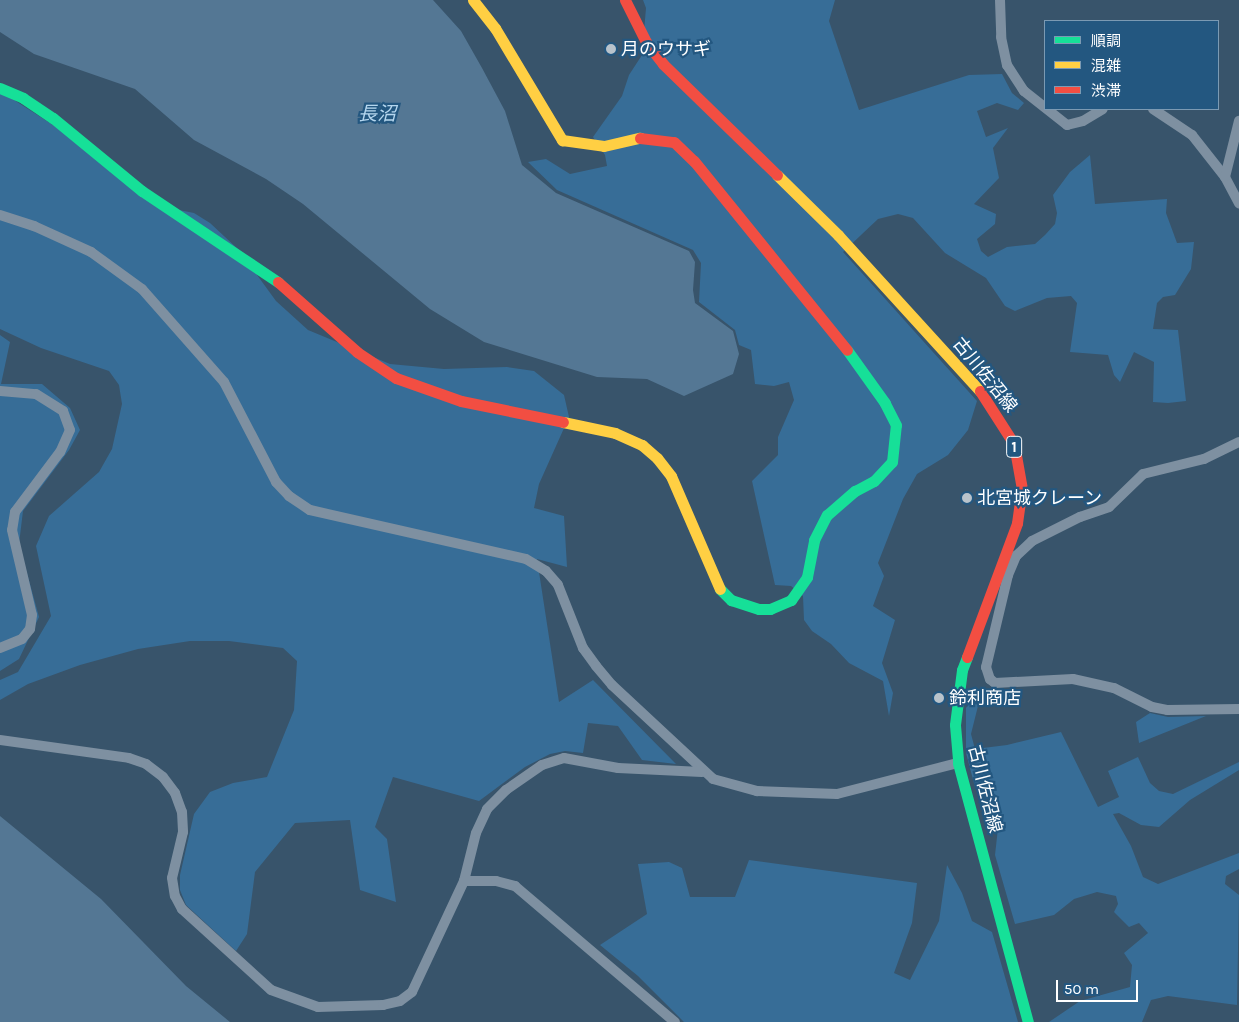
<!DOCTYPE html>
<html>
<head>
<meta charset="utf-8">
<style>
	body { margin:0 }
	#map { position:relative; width:1239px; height:1022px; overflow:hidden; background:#38546b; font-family:Karla,"Noto Sans JP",sans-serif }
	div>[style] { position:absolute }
	.green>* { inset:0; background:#376d97 }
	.water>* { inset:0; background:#547794 }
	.street>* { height:10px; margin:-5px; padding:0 5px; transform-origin:5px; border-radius:5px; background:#7e90a1 }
	.fast>* { height:11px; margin:-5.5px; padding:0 5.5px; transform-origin:5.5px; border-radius:5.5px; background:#16e098 }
	.slow>* { height:11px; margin:-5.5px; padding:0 5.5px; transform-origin:5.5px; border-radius:5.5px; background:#ffcf43 }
	.jam>* { height:11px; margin:-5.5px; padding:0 5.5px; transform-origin:5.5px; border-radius:5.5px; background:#f24e42 }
	.dots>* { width:14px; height:14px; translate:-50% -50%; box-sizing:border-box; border:2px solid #235780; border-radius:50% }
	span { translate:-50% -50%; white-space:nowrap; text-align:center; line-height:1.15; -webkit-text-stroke:4.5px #235780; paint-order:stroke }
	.shield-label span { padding:1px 4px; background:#235780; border:1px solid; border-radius:4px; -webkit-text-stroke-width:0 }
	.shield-label { font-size:16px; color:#fff; font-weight:700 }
	.poi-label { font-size:18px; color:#fff }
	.left { translate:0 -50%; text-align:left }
	.street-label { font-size:18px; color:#fff }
	.water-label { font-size:19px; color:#b5d6ee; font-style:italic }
	.legend { position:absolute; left:1044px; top:20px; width:175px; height:90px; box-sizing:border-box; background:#235780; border:1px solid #7b9ab3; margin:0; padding:6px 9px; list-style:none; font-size:15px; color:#fff }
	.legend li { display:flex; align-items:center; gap:10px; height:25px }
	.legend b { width:25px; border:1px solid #7b9ab3 }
	.scale { position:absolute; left:1056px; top:980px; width:82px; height:22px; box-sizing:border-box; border:2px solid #fff; border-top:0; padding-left:6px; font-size:15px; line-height:18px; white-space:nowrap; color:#fff; -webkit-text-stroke:4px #235780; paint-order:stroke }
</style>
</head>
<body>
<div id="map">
	<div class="green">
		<div style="clip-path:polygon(643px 0,835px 0,829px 21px,859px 110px,969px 75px,1002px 74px,1012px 93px,1024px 103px,1018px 110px,997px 103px,977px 111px,986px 137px,1008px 128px,993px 148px,999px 178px,974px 204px,996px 214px,995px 224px,977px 239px,981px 251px,988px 257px,1007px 247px,1035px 244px,1045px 235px,1055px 224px,1057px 213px,1053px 195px,1070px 172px,1090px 155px,1095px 204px,1167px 199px,1166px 213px,1177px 243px,1194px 242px,1191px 269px,1175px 295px,1163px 297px,1157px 303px,1153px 329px,1178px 330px,1186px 401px,1168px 403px,1153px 402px,1154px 362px,1134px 352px,1120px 382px,1114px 375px,1108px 355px,1070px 352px,1077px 303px,1071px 296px,1047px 298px,1015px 311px,1005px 306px,986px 278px,945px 253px,913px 218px,898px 214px,878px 219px,843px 252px,977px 401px,968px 430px,948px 455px,917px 474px,903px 499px,878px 563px,884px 576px,873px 606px,895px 620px,882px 663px,893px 693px,889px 716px,883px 681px,849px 663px,831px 644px,812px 631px,804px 620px,803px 596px,791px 586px,775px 585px,752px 481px,778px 455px,778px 437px,794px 400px,789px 382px,774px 386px,755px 384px,751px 350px,739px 345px,735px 330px,699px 302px,701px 263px,693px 250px,557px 190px,528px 162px,546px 159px,570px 174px,607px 166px,605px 155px,593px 137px,622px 96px,629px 75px,642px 55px,646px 8px)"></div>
		<div style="clip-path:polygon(0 91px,106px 159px,169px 208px,194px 213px,210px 223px,239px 250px,276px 301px,308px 330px,390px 364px,444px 369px,507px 367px,534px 371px,564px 395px,569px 417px,539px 484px,534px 508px,564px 516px,567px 567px,537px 559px,559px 702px,593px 680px,676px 764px,642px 760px,618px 726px,588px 723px,583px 753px,565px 751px,550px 754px,525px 767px,479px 801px,393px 777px,375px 827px,387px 839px,396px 902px,360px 890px,350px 820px,295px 823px,255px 872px,247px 934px,236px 951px,186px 905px,180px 890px,180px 875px,194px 814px,210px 792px,233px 783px,267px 777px,294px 710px,297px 661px,283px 648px,229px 641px,190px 641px,138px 649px,80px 665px,28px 684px,0 700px,0 680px,18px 672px,51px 616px,36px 546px,49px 516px,99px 472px,112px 449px,122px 404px,119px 385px,109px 371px,41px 348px,0 329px)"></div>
		<div style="clip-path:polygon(0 335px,10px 342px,1px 384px,42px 384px,70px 408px,80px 430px,69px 450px,23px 511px,19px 544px,39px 617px,19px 659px,0 671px)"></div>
		<div style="clip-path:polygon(994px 693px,1017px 693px,1018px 699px,1002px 703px,991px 698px,979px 702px,971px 734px,975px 749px,1007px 745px,1061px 732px,1098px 807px,1119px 797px,1108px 771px,1138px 757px,1150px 783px,1159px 791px,1173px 794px,1239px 762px,1239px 770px,1190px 800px,1159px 827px,1141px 825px,1119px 813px,1113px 814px,1131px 846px,1143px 877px,1158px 884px,1239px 853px,1239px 869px,1226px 876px,1225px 884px,1239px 895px,1237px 1005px,1168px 996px,1151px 1000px,1142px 1022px,1049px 1022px,1080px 1001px,1130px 987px,1132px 965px,1124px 953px,1148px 933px,1139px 923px,1129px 927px,1114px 912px,1118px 904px,1116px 896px,1097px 892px,1074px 899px,1054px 915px,1015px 924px,995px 855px,998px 828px,986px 788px,975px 787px,966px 753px,966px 708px,972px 699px)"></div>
		<div style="clip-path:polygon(1150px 713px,1168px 717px,1206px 716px,1139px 743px,1136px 722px)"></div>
		<div style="clip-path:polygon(749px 860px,917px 883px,912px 923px,894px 973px,910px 980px,939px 921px,947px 865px,962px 893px,972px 921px,992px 932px,1018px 1022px,684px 1022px,638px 976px,600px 945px,647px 914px,638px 864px,669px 862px,682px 868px,690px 897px,735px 897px)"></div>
	</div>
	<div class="water">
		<div style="clip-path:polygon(0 0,433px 0,461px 31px,482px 68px,505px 111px,522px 165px,556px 193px,689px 251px,695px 262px,693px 290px,695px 303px,733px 331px,739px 354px,733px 374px,684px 396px,647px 379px,597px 377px,484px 342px,430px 309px,303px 204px,266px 179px,194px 140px,135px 89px,34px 54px,0 32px)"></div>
		<div style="clip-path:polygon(0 816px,101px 899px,186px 986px,230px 1022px,0 1022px)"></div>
	</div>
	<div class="street">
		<div style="left:1000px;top:0;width:37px;rotate:88deg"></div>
		<div style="left:1001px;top:37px;width:29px;rotate:78deg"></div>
		<div style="left:1007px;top:65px;width:31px;rotate:57deg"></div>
		<div style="left:1024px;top:91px;width:55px;rotate:38.3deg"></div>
		<div style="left:1067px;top:125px;width:16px;rotate:-14deg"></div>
		<div style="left:1083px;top:121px;width:23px;rotate:-31deg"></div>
		<div style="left:1153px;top:109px;width:47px;rotate:33.7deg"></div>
		<div style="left:1192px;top:135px;width:53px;rotate:51.8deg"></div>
		<div style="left:1225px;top:177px;width:30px;rotate:62deg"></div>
		<div style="left:1225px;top:177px;width:58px;rotate:-76deg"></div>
		<div style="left:0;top:215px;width:36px;rotate:18deg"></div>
		<div style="left:34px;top:226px;width:63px;rotate:24.5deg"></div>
		<div style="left:91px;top:252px;width:63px;rotate:36deg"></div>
		<div style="left:142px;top:289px;width:124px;rotate:48.6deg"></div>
		<div style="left:224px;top:382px;width:113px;rotate:62.5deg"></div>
		<div style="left:276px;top:482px;width:19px;rotate:47deg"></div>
		<div style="left:289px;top:496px;width:25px;rotate:34deg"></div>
		<div style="left:310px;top:510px;width:221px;rotate:12.8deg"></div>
		<div style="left:526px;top:559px;width:23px;rotate:31deg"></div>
		<div style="left:546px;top:571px;width:18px;rotate:49deg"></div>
		<div style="left:558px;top:585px;width:68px;rotate:68.4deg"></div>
		<div style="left:583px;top:648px;width:22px;rotate:54deg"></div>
		<div style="left:596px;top:666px;width:25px;rotate:50deg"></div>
		<div style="left:612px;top:685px;width:138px;rotate:42.9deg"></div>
		<div style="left:713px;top:779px;width:46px;rotate:15.3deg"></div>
		<div style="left:757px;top:791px;width:80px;rotate:2.1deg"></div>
		<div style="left:837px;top:794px;width:125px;rotate:-14.4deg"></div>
		<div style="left:0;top:391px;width:36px;rotate:5deg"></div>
		<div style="left:36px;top:394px;width:32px;rotate:32deg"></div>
		<div style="left:63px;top:411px;width:20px;rotate:70deg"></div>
		<div style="left:70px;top:430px;width:24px;rotate:114deg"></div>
		<div style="left:60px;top:452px;width:75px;rotate:126.9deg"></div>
		<div style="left:15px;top:512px;width:18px;rotate:99deg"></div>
		<div style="left:12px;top:530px;width:87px;rotate:76.8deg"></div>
		<div style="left:32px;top:615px;width:14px;rotate:98deg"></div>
		<div style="left:30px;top:629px;width:13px;rotate:129deg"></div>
		<div style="left:22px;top:639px;width:24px;rotate:158deg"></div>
		<div style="left:1000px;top:571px;width:9px;rotate:27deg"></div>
		<div style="left:1008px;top:575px;width:95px;rotate:103.4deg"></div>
		<div style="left:986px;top:667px;width:13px;rotate:72deg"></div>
		<div style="left:990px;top:679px;width:6px;rotate:39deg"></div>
		<div style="left:995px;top:683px;width:78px;rotate:-2.9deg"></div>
		<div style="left:1073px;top:679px;width:42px;rotate:12.4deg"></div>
		<div style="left:1114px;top:688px;width:42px;rotate:26.6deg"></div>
		<div style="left:1152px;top:707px;width:15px;rotate:11deg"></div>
		<div style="left:1167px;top:710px;width:72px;rotate:-0.8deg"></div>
		<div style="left:1008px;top:575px;width:21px;rotate:-67deg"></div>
		<div style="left:1016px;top:556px;width:22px;rotate:-43deg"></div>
		<div style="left:1032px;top:541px;width:54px;rotate:-26.6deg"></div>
		<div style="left:1080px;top:517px;width:31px;rotate:-19deg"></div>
		<div style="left:1109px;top:507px;width:47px;rotate:-44.1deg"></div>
		<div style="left:1143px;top:474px;width:63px;rotate:-13.8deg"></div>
		<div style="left:1204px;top:459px;width:39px;rotate:-26deg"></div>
		<div style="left:0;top:740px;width:130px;rotate:7.9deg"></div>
		<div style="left:129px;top:758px;width:18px;rotate:19deg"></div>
		<div style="left:146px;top:764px;width:21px;rotate:37deg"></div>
		<div style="left:163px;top:777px;width:20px;rotate:53deg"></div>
		<div style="left:175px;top:793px;width:20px;rotate:70deg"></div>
		<div style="left:182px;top:812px;width:20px;rotate:87deg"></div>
		<div style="left:183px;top:832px;width:47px;rotate:103.4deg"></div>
		<div style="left:172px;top:878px;width:18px;rotate:81deg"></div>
		<div style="left:175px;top:896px;width:15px;rotate:62deg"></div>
		<div style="left:182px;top:909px;width:120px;rotate:42.3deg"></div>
		<div style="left:271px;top:990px;width:50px;rotate:19.9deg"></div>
		<div style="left:318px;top:1007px;width:65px;rotate:-1.8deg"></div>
		<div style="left:383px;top:1005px;width:17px;rotate:-13deg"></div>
		<div style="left:400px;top:1001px;width:15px;rotate:-37deg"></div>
		<div style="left:412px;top:992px;width:123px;rotate:-64.9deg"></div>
		<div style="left:464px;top:881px;width:49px;rotate:-76deg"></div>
		<div style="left:476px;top:833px;width:26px;rotate:-65deg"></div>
		<div style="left:487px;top:809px;width:27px;rotate:-45deg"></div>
		<div style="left:506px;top:790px;width:44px;rotate:-34.8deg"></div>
		<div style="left:542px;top:765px;width:23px;rotate:-18deg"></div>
		<div style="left:564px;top:758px;width:55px;rotate:10.5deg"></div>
		<div style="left:618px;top:768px;width:84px;rotate:2.7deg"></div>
		<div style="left:464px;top:881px;width:32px"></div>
		<div style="left:496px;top:881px;width:20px;rotate:15deg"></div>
		<div style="left:515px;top:886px;width:210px;rotate:40.4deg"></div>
	</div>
	<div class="fast">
		<div style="left:0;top:88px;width:25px;rotate:23deg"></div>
		<div style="left:23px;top:98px;width:36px;rotate:34deg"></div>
		<div style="left:53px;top:118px;width:115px;rotate:39.4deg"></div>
		<div style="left:142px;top:191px;width:164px;rotate:33.8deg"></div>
		<div style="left:720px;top:589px;width:16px;rotate:45deg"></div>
		<div style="left:731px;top:600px;width:29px;rotate:18deg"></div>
		<div style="left:759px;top:609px;width:11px"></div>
		<div style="left:770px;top:609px;width:23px;rotate:-23deg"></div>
		<div style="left:791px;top:600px;width:28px;rotate:-55deg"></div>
		<div style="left:807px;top:577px;width:38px;rotate:-79deg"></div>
		<div style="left:814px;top:540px;width:28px;rotate:-63deg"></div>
		<div style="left:827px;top:515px;width:37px;rotate:-41deg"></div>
		<div style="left:855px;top:491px;width:21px;rotate:-28deg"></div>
		<div style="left:874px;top:481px;width:26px;rotate:-47deg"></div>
		<div style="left:892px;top:462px;width:37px;rotate:-84deg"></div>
		<div style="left:896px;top:425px;width:25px;rotate:-117deg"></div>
		<div style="left:885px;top:403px;width:65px;rotate:-125.6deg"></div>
		<div style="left:967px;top:657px;width:14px;rotate:111deg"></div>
		<div style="left:962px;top:670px;width:55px;rotate:97.3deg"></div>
		<div style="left:955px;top:725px;width:38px;rotate:85deg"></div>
		<div style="left:958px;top:763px;width:268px;rotate:74.9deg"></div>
	</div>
	<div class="slow">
		<div style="left:473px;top:0;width:36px;rotate:52deg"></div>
		<div style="left:495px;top:28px;width:131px;rotate:59.1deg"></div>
		<div style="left:562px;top:140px;width:42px;rotate:8.1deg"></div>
		<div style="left:604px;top:146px;width:37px;rotate:-13deg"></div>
		<div style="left:777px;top:175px;width:86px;rotate:44.5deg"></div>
		<div style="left:838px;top:235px;width:211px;rotate:47.7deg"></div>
		<div style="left:563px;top:422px;width:53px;rotate:11.9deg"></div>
		<div style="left:615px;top:433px;width:30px;rotate:24deg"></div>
		<div style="left:642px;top:445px;width:20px;rotate:41deg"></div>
		<div style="left:657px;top:458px;width:23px;rotate:52deg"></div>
		<div style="left:671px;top:476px;width:123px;rotate:66.6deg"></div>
	</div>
	<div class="jam">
		<div style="left:625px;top:0;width:47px;rotate:63.4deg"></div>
		<div style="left:646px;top:42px;width:28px;rotate:52deg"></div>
		<div style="left:663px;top:64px;width:159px;rotate:44.2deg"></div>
		<div style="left:640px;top:138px;width:34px;rotate:7deg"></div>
		<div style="left:674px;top:142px;width:28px;rotate:44deg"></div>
		<div style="left:694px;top:161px;width:243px;rotate:51deg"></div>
		<div style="left:278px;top:282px;width:106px;rotate:41.5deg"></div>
		<div style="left:357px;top:352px;width:47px;rotate:33.7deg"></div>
		<div style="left:396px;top:378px;width:69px;rotate:19.5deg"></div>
		<div style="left:461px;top:401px;width:104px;rotate:11.6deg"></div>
		<div style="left:967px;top:657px;width:143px;rotate:-69.5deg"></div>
		<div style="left:1017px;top:523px;width:34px;rotate:-82deg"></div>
		<div style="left:1022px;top:489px;width:46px;rotate:-100.1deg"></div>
		<div style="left:1014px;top:444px;width:63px;rotate:-122.7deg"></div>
	</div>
	<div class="dots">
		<div style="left:611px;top:49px;background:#b9c3cb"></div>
		<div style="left:967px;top:498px;background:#b9c3cb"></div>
		<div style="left:939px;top:698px;background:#b9c3cb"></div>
	</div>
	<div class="shield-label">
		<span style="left:1014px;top:447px">1</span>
	</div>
	<div class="poi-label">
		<span class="left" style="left:621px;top:49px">月のウサギ</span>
		<span class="left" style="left:977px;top:498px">北宮城クレーン</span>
		<span class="left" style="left:949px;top:698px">鈴利商店</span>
	</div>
	<div class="street-label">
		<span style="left:985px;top:375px;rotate:51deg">古川佐沼線</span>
		<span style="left:985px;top:789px;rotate:76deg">古川佐沼線</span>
	</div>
	<div class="water-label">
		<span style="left:377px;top:115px">長沼</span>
	</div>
	<ul class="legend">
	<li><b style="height:6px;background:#16e098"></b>順調</li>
	<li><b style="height:6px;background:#ffcf43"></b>混雑</li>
	<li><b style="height:6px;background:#f24e42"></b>渋滞</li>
	</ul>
	<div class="scale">50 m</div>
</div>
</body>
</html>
